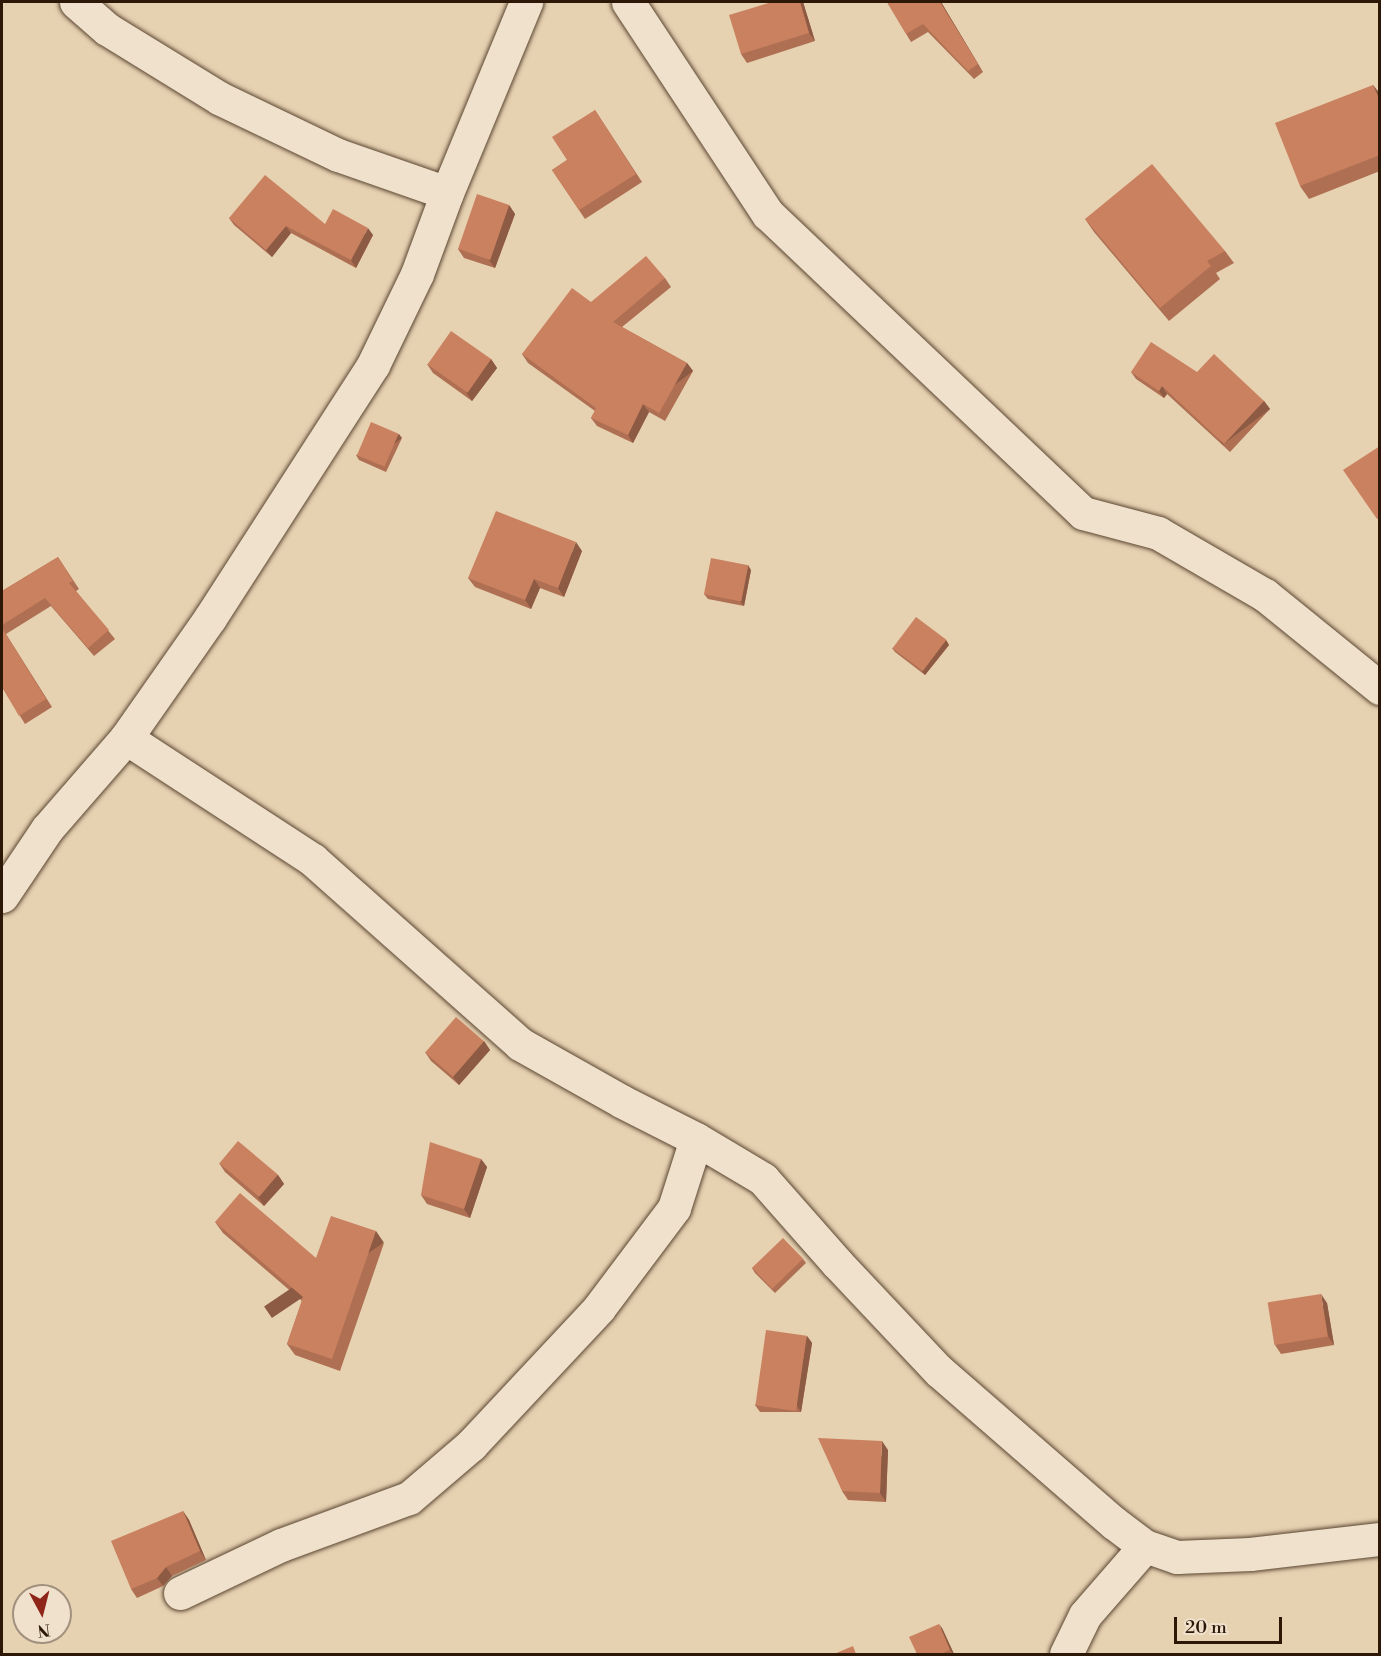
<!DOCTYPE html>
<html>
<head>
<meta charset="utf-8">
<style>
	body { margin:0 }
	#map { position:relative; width:1381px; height:1656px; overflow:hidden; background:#e6d1b1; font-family:"Libre Bodoni",serif }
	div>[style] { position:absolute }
	.roads { filter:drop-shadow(0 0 2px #5b4632) drop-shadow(0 0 2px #5b4632) }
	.minor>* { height:33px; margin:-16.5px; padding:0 16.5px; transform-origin:16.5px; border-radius:16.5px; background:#efe1cc }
	.wall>* { inset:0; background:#ae6f53 }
	.shaded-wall>* { inset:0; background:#8d5a43; transform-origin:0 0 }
	.building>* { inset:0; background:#ca8160; transform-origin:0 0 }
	span { translate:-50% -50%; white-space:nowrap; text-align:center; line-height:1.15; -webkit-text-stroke:4.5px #efe1cc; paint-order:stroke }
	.frame { position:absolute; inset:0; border:3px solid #2d1808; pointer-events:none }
	.north { position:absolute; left:12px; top:1584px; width:60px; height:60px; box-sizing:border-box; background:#efe1cc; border:2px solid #a1917e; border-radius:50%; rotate:173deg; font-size:16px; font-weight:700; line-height:24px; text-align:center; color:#2d1808 }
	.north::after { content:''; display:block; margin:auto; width:21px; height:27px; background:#8f2418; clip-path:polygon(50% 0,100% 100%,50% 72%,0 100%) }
	.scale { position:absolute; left:1174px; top:1617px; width:108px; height:27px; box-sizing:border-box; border:3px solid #2d1808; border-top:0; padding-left:8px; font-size:18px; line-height:21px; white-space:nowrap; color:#2d1808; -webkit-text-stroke:4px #efe1cc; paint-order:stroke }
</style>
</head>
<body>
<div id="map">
	<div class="roads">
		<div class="minor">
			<div style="left:76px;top:2px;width:41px;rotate:41.1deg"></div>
			<div style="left:107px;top:29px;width:132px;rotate:31.6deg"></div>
			<div style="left:219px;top:98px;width:132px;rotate:25.6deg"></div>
			<div style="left:338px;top:155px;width:115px;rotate:19.2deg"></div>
			<div style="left:628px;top:2px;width:254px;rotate:56.6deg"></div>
			<div style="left:768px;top:214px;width:434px;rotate:43.5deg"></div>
			<div style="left:1083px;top:513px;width:78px;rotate:14.9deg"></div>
			<div style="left:1158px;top:533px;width:124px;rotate:30.1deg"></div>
			<div style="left:1265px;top:595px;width:148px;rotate:39deg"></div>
			<div style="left:126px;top:738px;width:223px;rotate:33.1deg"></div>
			<div style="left:313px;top:860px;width:277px;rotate:41.6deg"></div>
			<div style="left:520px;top:1044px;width:116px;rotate:29.4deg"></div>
			<div style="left:621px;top:1101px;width:84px;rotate:26.9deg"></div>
			<div style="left:696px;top:1139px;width:78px;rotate:30.8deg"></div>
			<div style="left:763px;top:1179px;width:113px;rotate:48.6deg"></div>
			<div style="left:838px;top:1264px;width:147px;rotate:46.7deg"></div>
			<div style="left:939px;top:1371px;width:232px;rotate:41deg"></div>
			<div style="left:1114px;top:1523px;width:39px;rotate:37deg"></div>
			<div style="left:1145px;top:1546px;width:34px;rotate:19deg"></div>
			<div style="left:1177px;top:1557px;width:73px;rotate:-2.4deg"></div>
			<div style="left:1250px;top:1554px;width:131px;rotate:-6.6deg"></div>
			<div style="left:2px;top:896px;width:81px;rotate:-56.1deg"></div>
			<div style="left:47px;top:829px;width:121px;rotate:-49deg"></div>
			<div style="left:126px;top:738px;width:146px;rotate:-55deg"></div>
			<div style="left:210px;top:618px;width:301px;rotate:-57.2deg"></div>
			<div style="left:373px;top:365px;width:101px;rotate:-64.2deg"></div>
			<div style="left:417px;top:274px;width:86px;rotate:-69.7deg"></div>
			<div style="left:447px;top:193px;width:207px;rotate:-67.5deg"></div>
			<div style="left:180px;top:1593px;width:112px;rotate:-25.4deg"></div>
			<div style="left:281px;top:1545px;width:136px;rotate:-20.2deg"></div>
			<div style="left:409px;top:1498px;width:82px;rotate:-40.5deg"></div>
			<div style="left:471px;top:1445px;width:187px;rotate:-46.9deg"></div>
			<div style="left:599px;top:1308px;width:125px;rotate:-53.1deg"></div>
			<div style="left:674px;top:1208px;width:72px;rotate:-72.3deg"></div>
			<div style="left:1066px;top:1654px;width:43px;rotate:-64deg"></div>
			<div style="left:1085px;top:1615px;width:91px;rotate:-49deg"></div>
		</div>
	</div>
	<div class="wall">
		<div style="clip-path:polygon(772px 2px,803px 2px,815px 41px,747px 63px,741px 54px)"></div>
		<div style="clip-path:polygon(887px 2px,941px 2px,983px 72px,974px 79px,928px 32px,911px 42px)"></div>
		<div style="clip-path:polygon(1373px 85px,1380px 94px,1380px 171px,1309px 199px,1300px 186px)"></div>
		<div style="clip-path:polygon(595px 110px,642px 182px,585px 219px,552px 170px,567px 160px)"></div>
		<div style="clip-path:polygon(509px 205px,515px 214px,495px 268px,464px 258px,458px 249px)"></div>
		<div style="clip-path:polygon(229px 218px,325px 224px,373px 235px,356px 268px,291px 233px,272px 257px,234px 225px)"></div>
		<div style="clip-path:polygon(1085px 219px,1225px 251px,1234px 263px,1216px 273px,1220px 279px,1169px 321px,1094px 232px)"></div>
		<div style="clip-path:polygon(665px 278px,671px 287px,622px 327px,687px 363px,693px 371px,665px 421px,649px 412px,633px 443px,597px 426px,591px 418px,595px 411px,528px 363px,522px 354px,591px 302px)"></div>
		<div style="clip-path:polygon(491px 359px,497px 368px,472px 401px,433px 373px,427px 364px)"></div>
		<div style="clip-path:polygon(1131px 372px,1197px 372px,1264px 401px,1270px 409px,1230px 452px,1167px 394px,1164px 398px,1136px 379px)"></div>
		<div style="clip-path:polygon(402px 438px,386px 472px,359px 460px,356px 455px)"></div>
		<div style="clip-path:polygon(582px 551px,564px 597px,540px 588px,531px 609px,475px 587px,468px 578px)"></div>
		<div style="clip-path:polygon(58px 557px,79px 589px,76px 591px,115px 639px,94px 656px,51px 606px,6px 634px,52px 707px,25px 724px,2px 687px,2px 591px)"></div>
		<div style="clip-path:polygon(751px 570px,744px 606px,708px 599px,704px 594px)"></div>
		<div style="clip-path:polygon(946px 640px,949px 645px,925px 675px,895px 652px,892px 648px)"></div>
		<div style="clip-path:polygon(484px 1041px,490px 1050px,459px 1085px,431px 1061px,425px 1052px)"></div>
		<div style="clip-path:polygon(481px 1159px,487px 1167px,470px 1218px,427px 1204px,421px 1195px)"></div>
		<div style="clip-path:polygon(219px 1163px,278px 1175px,284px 1184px,264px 1206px,225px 1172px)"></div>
		<div style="clip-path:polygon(215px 1222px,316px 1258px,384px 1243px,340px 1371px,295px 1355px,287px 1344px,302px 1301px,223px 1233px)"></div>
		<div style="clip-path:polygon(803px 1259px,806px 1263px,775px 1293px,755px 1273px,752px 1268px)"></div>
		<div style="clip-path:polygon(1327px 1303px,1334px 1345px,1281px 1354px,1275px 1345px)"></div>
		<div style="clip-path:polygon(807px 1336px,812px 1343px,801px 1412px,760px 1412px,755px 1405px)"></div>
		<div style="clip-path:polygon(888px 1450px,886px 1502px,848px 1500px,842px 1491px)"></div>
		<div style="clip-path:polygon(183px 1511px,189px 1520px,206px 1560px,172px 1576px,163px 1586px,137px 1598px,131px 1589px)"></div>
		<div style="clip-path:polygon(942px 1628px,954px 1654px,917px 1654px)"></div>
	</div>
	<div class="shaded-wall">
		<div style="clip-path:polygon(800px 2px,803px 2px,815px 41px,809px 33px)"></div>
		<div style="clip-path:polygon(940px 2px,941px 2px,983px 72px,978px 64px)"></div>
		<div style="clip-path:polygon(1373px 85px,1380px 94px,1380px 101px)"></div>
		<div style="clip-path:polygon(509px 205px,515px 214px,495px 268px,489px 260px)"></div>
		<div style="clip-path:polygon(286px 226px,291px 233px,272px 257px,266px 250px)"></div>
		<div style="clip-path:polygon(368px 228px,373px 235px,356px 268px,351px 260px)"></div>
		<div style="clip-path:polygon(491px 359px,497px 368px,472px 401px,466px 392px)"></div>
		<div style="left:687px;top:363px;width:10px;height:57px;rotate:53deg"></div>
		<div style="clip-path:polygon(1162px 386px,1167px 394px,1164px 398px,1159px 391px)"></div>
		<div style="left:1264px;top:401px;width:10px;height:59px;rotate:53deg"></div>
		<div style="clip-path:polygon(643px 404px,649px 412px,633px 443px,628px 435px)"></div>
		<div style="left:399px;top:434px;width:5px;height:38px;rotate:53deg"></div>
		<div style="clip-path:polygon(576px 542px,582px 551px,564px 597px,558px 588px)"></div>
		<div style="clip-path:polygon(748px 565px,751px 570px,744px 606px,740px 601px)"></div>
		<div style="clip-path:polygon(534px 579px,540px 588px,531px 609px,525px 600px)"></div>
		<div style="clip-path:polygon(946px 640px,949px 645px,925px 675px,922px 671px)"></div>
		<div style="clip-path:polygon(484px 1041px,490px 1050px,459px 1085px,453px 1077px)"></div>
		<div style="clip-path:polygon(481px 1159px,487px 1167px,470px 1218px,464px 1209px)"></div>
		<div style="clip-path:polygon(278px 1175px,284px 1184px,264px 1206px,258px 1197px)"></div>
		<div style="left:376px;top:1231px;width:14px;height:135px;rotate:56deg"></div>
		<div style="clip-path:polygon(1321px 1294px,1327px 1303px,1334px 1345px,1328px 1336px)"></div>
		<div style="clip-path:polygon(807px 1336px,812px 1343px,801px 1412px,796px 1404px)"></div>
		<div style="clip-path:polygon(882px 1441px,888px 1450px,886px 1502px,880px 1493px)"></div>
		<div style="clip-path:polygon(183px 1511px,189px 1520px,206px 1560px,200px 1551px)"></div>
		<div style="clip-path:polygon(166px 1567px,172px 1576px,163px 1586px,157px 1578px)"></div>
		<div style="clip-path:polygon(939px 1624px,942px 1628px,954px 1654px,950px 1650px)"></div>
	</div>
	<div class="building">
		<div style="clip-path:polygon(772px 2px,800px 2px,809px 33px,741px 54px,729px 15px)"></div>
		<div style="clip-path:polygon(887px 2px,940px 2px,978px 64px,968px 71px,923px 24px,906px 34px)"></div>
		<div style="clip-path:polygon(1373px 85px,1380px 101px,1380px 155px,1300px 186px,1275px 123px)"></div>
		<div style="clip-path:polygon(595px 110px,636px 174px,579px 210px,552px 170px,567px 160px,552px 137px)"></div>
		<div style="clip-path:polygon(1152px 164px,1225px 251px,1207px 261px,1211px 266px,1160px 308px,1085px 219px)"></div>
		<div style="clip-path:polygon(265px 175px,325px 224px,333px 209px,368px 228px,351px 260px,286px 226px,266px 250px,229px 218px)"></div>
		<div style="left:477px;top:194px;width:34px;height:58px;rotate:19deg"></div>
		<div style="clip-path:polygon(646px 256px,665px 278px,613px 322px,687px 363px,659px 413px,643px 404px,628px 435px,591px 418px,596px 408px,522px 354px,572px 288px,591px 302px)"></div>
		<div style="left:451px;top:331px;width:49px;height:41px;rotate:35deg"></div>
		<div style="clip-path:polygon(1151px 342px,1197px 372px,1214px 354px,1264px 401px,1224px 444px,1162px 386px,1159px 391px,1131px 372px)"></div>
		<div style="left:371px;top:422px;width:30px;height:36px;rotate:23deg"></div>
		<div style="clip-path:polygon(1380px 446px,1380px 518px,1377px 519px,1343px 470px)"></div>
		<div style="clip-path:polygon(496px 511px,576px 542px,558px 588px,534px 579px,525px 600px,468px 578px)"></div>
		<div style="clip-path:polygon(58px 557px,73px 581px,69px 583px,109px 630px,88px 648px,45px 598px,2px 625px,2px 591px)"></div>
		<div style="left:711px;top:558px;width:38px;height:37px;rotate:11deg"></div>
		<div style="left:916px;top:617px;width:38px;height:39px;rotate:37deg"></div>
		<div style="clip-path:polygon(2px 628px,46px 699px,19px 716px,2px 687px)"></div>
		<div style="left:456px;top:1017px;width:37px;height:47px;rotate:41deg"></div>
		<div style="left:238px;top:1141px;width:52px;height:29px;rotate:40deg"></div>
		<div style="clip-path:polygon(430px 1142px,481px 1159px,464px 1209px,421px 1195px)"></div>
		<div style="clip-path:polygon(240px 1193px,316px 1258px,331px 1216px,376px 1231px,332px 1359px,287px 1344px,303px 1297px,215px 1222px)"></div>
		<div style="left:783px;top:1238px;width:29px;height:43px;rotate:46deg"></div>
		<div style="left:1321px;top:1294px;width:43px;height:54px;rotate:81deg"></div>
		<div style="left:766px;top:1330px;width:41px;height:76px;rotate:8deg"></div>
		<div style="clip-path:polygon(818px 1438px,882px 1441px,880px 1493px,842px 1491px)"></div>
		<div style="clip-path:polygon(183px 1511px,200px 1551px,166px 1567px,157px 1578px,131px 1589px,111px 1541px)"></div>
		<div style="clip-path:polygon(939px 1624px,950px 1650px,940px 1654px,917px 1654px,909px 1637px)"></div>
		<div style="clip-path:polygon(853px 1646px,856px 1654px,834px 1654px)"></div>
	</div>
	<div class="frame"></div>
	<div class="north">N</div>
	<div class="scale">20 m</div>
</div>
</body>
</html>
